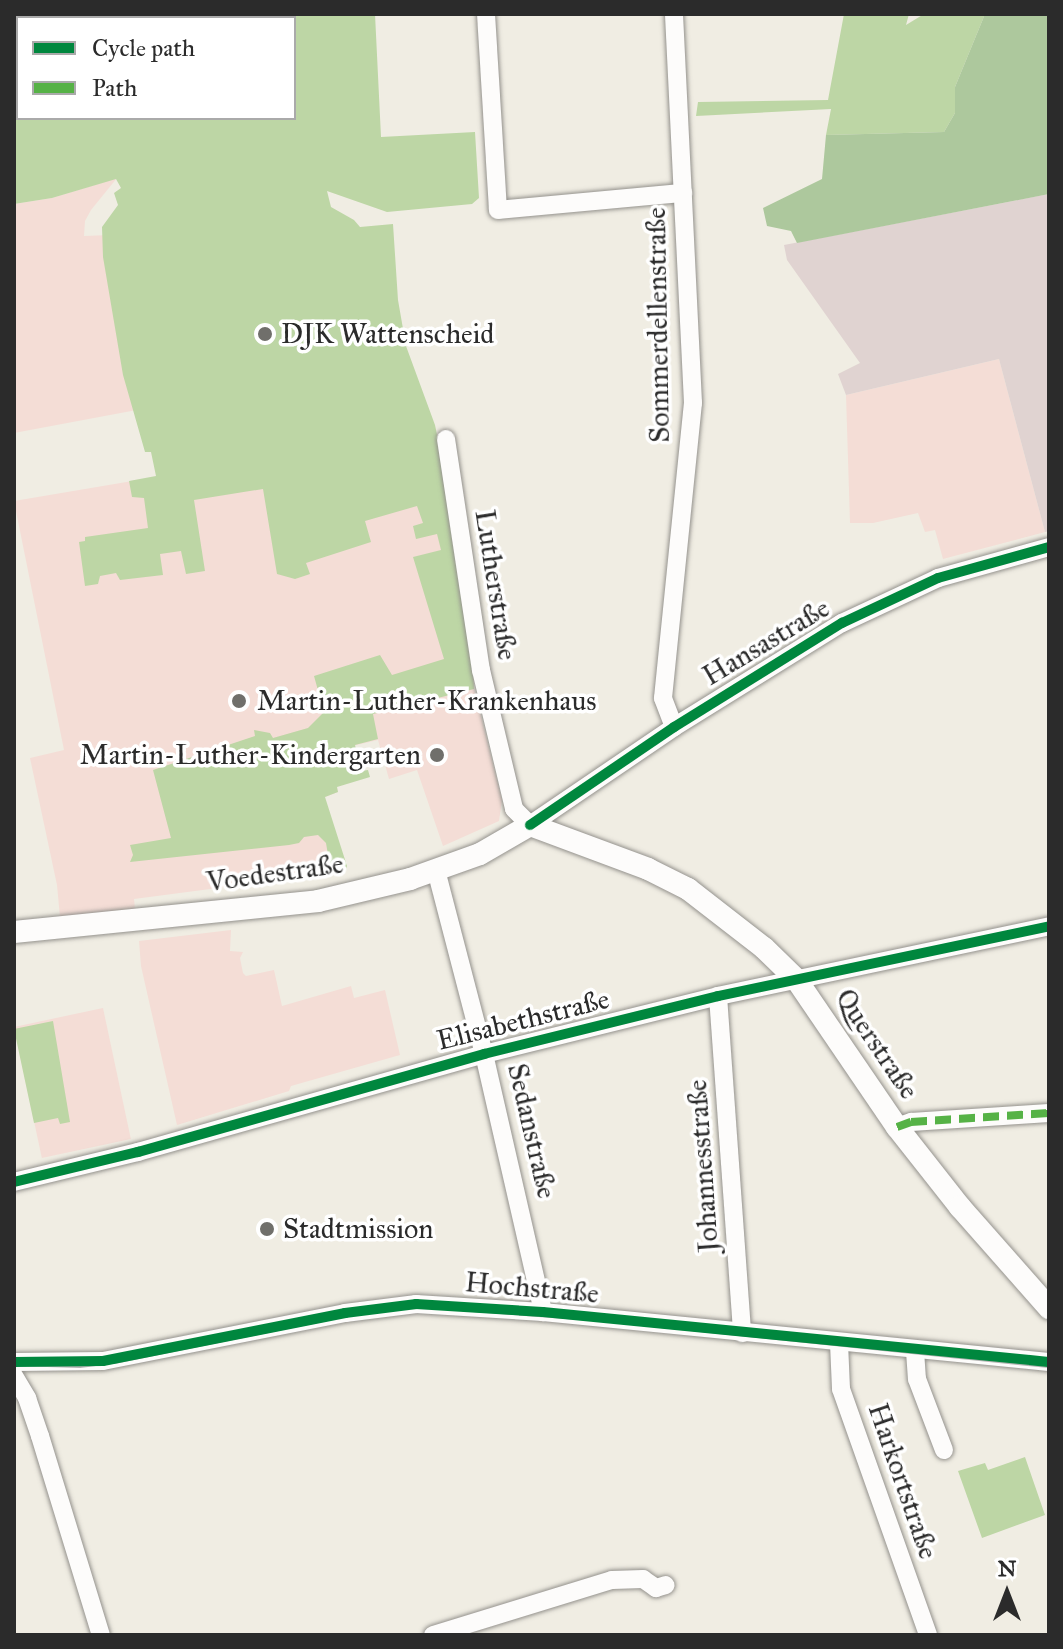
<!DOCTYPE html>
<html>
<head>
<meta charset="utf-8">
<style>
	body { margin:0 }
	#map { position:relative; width:1063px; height:1649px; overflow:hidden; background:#f0ede3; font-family:"IM FELL Great Primer",serif }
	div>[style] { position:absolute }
	.built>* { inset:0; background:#f4ddd6; transform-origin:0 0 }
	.industrial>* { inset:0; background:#e0d3d1 }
	.green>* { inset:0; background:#bdd6a5 }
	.forest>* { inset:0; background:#adc89d }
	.roads { filter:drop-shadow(0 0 2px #94928d) drop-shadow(0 0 2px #94928d) }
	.minor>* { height:18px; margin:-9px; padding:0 9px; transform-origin:9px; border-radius:9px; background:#fdfcfb }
	.major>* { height:22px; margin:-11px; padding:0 11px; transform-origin:11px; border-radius:11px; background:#fdfcfb }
	.tram>* { height:2px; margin:-1px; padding:0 1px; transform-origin:1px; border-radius:1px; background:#b4b4b3 }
	.quiet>* { height:8px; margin-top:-4px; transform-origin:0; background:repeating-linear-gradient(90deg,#56b246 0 16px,transparent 0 24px) }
	.cycleway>* { height:10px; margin:-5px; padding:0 5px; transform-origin:5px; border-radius:5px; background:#00873e }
	.dots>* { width:22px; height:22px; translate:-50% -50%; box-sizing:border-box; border:4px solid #fff; border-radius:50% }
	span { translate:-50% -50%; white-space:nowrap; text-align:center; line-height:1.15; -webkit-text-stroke:7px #fff; paint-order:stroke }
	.street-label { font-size:28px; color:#2b2b2b }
	.poi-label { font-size:28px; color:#2b2b2b }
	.left { translate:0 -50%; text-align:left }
	.right { translate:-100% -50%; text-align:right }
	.frame { position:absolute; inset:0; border:16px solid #2b2b2b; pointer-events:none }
	.legend { position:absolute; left:16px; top:16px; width:280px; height:104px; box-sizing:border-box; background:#fff; border:2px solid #aaa; margin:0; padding:10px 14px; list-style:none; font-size:24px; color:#2b2b2b }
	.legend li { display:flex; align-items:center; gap:16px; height:40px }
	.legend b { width:40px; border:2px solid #aaa }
	.north { position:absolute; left:967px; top:1553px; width:80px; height:80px; -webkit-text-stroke:6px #fff; paint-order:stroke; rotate:0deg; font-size:22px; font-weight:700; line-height:32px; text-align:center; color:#2b2b2b }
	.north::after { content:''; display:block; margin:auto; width:28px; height:36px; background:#2b2b2b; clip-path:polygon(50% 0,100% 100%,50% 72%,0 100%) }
</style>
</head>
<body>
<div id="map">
	<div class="built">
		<div style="clip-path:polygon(117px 178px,91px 210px,85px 221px,84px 236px,110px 235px,142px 409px,14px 433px,14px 204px,52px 198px)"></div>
		<div style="clip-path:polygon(999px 359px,1045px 532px,943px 559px,935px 530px,925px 532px,918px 513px,873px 523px,850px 523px,846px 395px)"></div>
		<div style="clip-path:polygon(445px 473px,472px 646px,474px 688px,502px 800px,499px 821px,443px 846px,417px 770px,389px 779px,378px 740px,327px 752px,338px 792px,320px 799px,340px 872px,134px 899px,135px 909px,60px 917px,57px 885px,30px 758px,64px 750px,14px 501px,156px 477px)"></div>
		<div style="clip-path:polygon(231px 930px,230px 951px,243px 952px,240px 958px,243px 973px,246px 976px,274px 970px,282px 1006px,351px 986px,354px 998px,385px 990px,400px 1055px,291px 1086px,289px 1091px,177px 1125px,141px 966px,139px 941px)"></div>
		<div style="left:103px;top:1008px;width:134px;height:91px;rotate:78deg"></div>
	</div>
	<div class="industrial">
		<div style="clip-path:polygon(1049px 194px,1049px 531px,1045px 532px,999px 359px,846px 395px,838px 374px,860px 363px,787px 260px,784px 245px)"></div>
	</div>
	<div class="green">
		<div style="clip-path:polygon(evenodd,14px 14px,375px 14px,381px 137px,475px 132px,479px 198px,472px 204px,387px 212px,327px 191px,331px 207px,354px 220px,360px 227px,393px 224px,398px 300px,406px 346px,435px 425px,445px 473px,472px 646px,474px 689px,373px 714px,378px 739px,355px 745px,361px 771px,368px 770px,370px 777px,337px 787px,338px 792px,325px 797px,347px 866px,345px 871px,326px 874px,322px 871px,329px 861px,326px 843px,318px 835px,304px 837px,299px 843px,289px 845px,130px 862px,133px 855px,130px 845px,171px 838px,153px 770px,255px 736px,254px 730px,270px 733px,273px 738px,308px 728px,324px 712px,314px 676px,380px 655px,392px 675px,444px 659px,413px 557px,441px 550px,437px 534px,416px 539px,413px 526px,423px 523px,417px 506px,365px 521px,371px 542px,306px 563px,310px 574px,295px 579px,277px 574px,263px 489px,194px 500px,205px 571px,186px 574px,181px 551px,160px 554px,163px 575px,120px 580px,116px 573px,100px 576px,98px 584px,85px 586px,79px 542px,85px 541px,85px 537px,148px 528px,144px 498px,132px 497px,129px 481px,156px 476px,151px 452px,145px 452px,123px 375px,103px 257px,102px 227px,118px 205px,114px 193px,121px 188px,116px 179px,52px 198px,14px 204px,14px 14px,18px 18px,294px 18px,294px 118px,18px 118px,18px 18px)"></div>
		<div style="clip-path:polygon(844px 14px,909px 14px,906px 25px,924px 14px,985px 14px,955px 87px,955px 113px,944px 132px,826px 135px,831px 109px,696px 116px,698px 102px,828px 100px)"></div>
		<div style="clip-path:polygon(53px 1021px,70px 1122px,60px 1124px,58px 1118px,34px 1123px,14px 1029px)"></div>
		<div style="clip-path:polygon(1025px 1457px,1045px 1515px,982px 1538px,958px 1471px,985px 1463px,988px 1470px)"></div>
	</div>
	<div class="forest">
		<div style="clip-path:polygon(985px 14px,1049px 14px,1049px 194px,797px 243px,791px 231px,767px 226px,763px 208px,822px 179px,826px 135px,944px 132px,955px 113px,955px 87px)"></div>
	</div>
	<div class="roads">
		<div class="minor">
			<div style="left:486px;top:14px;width:196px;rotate:86.5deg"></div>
			<div style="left:498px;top:210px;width:186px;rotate:-5.3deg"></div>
			<div style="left:446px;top:439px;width:234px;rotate:81.4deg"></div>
			<div style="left:481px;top:670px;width:143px;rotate:76.6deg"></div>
			<div style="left:514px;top:809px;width:23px;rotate:45deg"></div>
			<div style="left:530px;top:825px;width:174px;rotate:-34.2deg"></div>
			<div style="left:674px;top:727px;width:198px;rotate:-31.8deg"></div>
			<div style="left:842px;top:623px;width:106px;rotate:-25.1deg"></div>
			<div style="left:938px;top:578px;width:115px;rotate:-15.6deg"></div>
			<div style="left:674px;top:727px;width:31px;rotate:-111deg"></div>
			<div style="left:663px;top:698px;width:297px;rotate:-84.2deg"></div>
			<div style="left:693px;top:403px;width:389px;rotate:-92.8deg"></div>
			<div style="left:436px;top:870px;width:190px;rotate:75.4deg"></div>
			<div style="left:484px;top:1054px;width:265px;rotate:77.1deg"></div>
			<div style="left:718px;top:996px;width:338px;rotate:85.9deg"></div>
			<div style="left:897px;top:1127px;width:15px;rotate:-20deg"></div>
			<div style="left:911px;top:1122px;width:138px;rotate:-3.7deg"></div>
			<div style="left:14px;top:1182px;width:128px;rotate:-13.6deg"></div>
			<div style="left:138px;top:1152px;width:360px;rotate:-15.8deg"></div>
			<div style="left:484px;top:1054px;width:241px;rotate:-13.9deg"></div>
			<div style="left:718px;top:996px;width:338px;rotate:-11.9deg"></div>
			<div style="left:839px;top:1343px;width:46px;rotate:87.5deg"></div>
			<div style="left:841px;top:1389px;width:261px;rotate:70.5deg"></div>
			<div style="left:915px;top:1351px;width:28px;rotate:86deg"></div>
			<div style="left:917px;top:1379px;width:76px;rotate:69.2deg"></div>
			<div style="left:14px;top:1362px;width:89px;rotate:-0.6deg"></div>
			<div style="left:103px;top:1361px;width:247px;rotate:-11.2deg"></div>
			<div style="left:345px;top:1313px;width:72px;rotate:-7.2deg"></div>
			<div style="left:416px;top:1304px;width:127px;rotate:3.6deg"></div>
			<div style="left:543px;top:1312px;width:508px;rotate:5.64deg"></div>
			<div style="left:14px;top:1376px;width:26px;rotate:59deg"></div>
			<div style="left:27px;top:1398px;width:40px;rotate:71.1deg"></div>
			<div style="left:40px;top:1436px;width:208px;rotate:73deg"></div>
			<div style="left:433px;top:1635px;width:187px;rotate:-17.1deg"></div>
			<div style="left:612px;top:1580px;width:31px;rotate:-2deg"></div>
			<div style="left:643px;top:1579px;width:16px;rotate:35deg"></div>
			<div style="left:656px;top:1588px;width:10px;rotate:-17deg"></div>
		</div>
		<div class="major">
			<div style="left:14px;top:932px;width:306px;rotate:-5.8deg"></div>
			<div style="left:318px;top:901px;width:95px;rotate:-13.4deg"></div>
			<div style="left:410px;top:879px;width:74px;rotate:-19.7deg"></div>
			<div style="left:480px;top:854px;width:58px;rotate:-30.1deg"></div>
			<div style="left:530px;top:825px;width:126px;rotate:20.4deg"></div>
			<div style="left:648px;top:869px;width:45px;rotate:26.6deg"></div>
			<div style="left:688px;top:889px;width:96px;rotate:37.8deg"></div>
			<div style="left:764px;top:948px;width:45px;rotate:44.1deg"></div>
			<div style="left:796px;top:979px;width:179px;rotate:55.7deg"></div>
			<div style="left:897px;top:1127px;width:102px;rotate:51.8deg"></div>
			<div style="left:960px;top:1207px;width:135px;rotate:48.6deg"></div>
		</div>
	</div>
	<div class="tram">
		<div style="left:14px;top:1365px;width:66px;rotate:1.7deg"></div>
		<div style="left:80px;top:1367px;width:34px;rotate:-7deg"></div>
		<div style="left:114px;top:1363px;width:247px;rotate:-11.4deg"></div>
		<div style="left:356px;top:1314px;width:63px;rotate:-6.3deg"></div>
		<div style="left:419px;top:1307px;width:174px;rotate:4.3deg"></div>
		<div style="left:593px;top:1320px;width:458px;rotate:5.9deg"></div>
	</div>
	<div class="quiet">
		<div style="left:897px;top:1127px;width:15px;rotate:-20deg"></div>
		<div style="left:911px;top:1122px;width:138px;rotate:-3.7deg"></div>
	</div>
	<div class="cycleway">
		<div style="left:530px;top:825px;width:174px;rotate:-34.2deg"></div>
		<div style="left:674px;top:727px;width:198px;rotate:-31.8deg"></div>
		<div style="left:842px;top:623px;width:106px;rotate:-25.1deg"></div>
		<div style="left:938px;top:578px;width:115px;rotate:-15.6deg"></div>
		<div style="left:14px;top:1182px;width:128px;rotate:-13.6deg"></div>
		<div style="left:138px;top:1152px;width:360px;rotate:-15.8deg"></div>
		<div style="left:484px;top:1054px;width:241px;rotate:-13.9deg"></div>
		<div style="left:718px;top:996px;width:338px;rotate:-11.9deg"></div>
		<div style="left:14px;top:1362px;width:89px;rotate:-0.6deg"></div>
		<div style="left:103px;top:1361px;width:247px;rotate:-11.2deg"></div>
		<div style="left:345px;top:1313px;width:72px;rotate:-7.2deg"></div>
		<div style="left:416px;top:1304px;width:127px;rotate:3.6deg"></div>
		<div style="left:543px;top:1312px;width:508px;rotate:5.64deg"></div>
	</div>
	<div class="dots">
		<div style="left:265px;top:334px;background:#706f6b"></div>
		<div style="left:239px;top:701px;background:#706f6b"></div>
		<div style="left:437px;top:755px;background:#706f6b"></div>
		<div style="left:267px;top:1229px;background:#706f6b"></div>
	</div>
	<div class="street-label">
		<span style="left:658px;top:325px;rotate:-91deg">Sommerdellenstraße</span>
		<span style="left:496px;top:585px;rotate:81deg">Lutherstraße</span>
		<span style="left:766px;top:642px;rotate:-31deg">Hansastraße</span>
		<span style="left:275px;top:873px;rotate:-8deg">Voedestraße</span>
		<span style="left:523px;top:1020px;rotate:-14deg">Elisabethstraße</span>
		<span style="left:877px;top:1044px;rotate:56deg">Querstraße</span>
		<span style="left:532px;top:1131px;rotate:77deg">Sedanstraße</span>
		<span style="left:703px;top:1166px;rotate:-94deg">Johannesstraße</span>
		<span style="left:532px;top:1288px;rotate:5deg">Hochstraße</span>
		<span style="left:903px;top:1481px;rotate:71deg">Harkortstraße</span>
	</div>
	<div class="poi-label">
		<span class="left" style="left:281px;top:334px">DJK Wattenscheid</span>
		<span class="left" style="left:257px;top:701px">Martin-Luther-Krankenhaus</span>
		<span class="right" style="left:421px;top:755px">Martin-Luther-Kindergarten</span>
		<span class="left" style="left:283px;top:1229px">Stadtmission</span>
	</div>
	<div class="frame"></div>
	<ul class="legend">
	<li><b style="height:10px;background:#00873e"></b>Cycle path</li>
	<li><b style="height:10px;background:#56b246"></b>Path</li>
	</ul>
	<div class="north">N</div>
</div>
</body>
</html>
